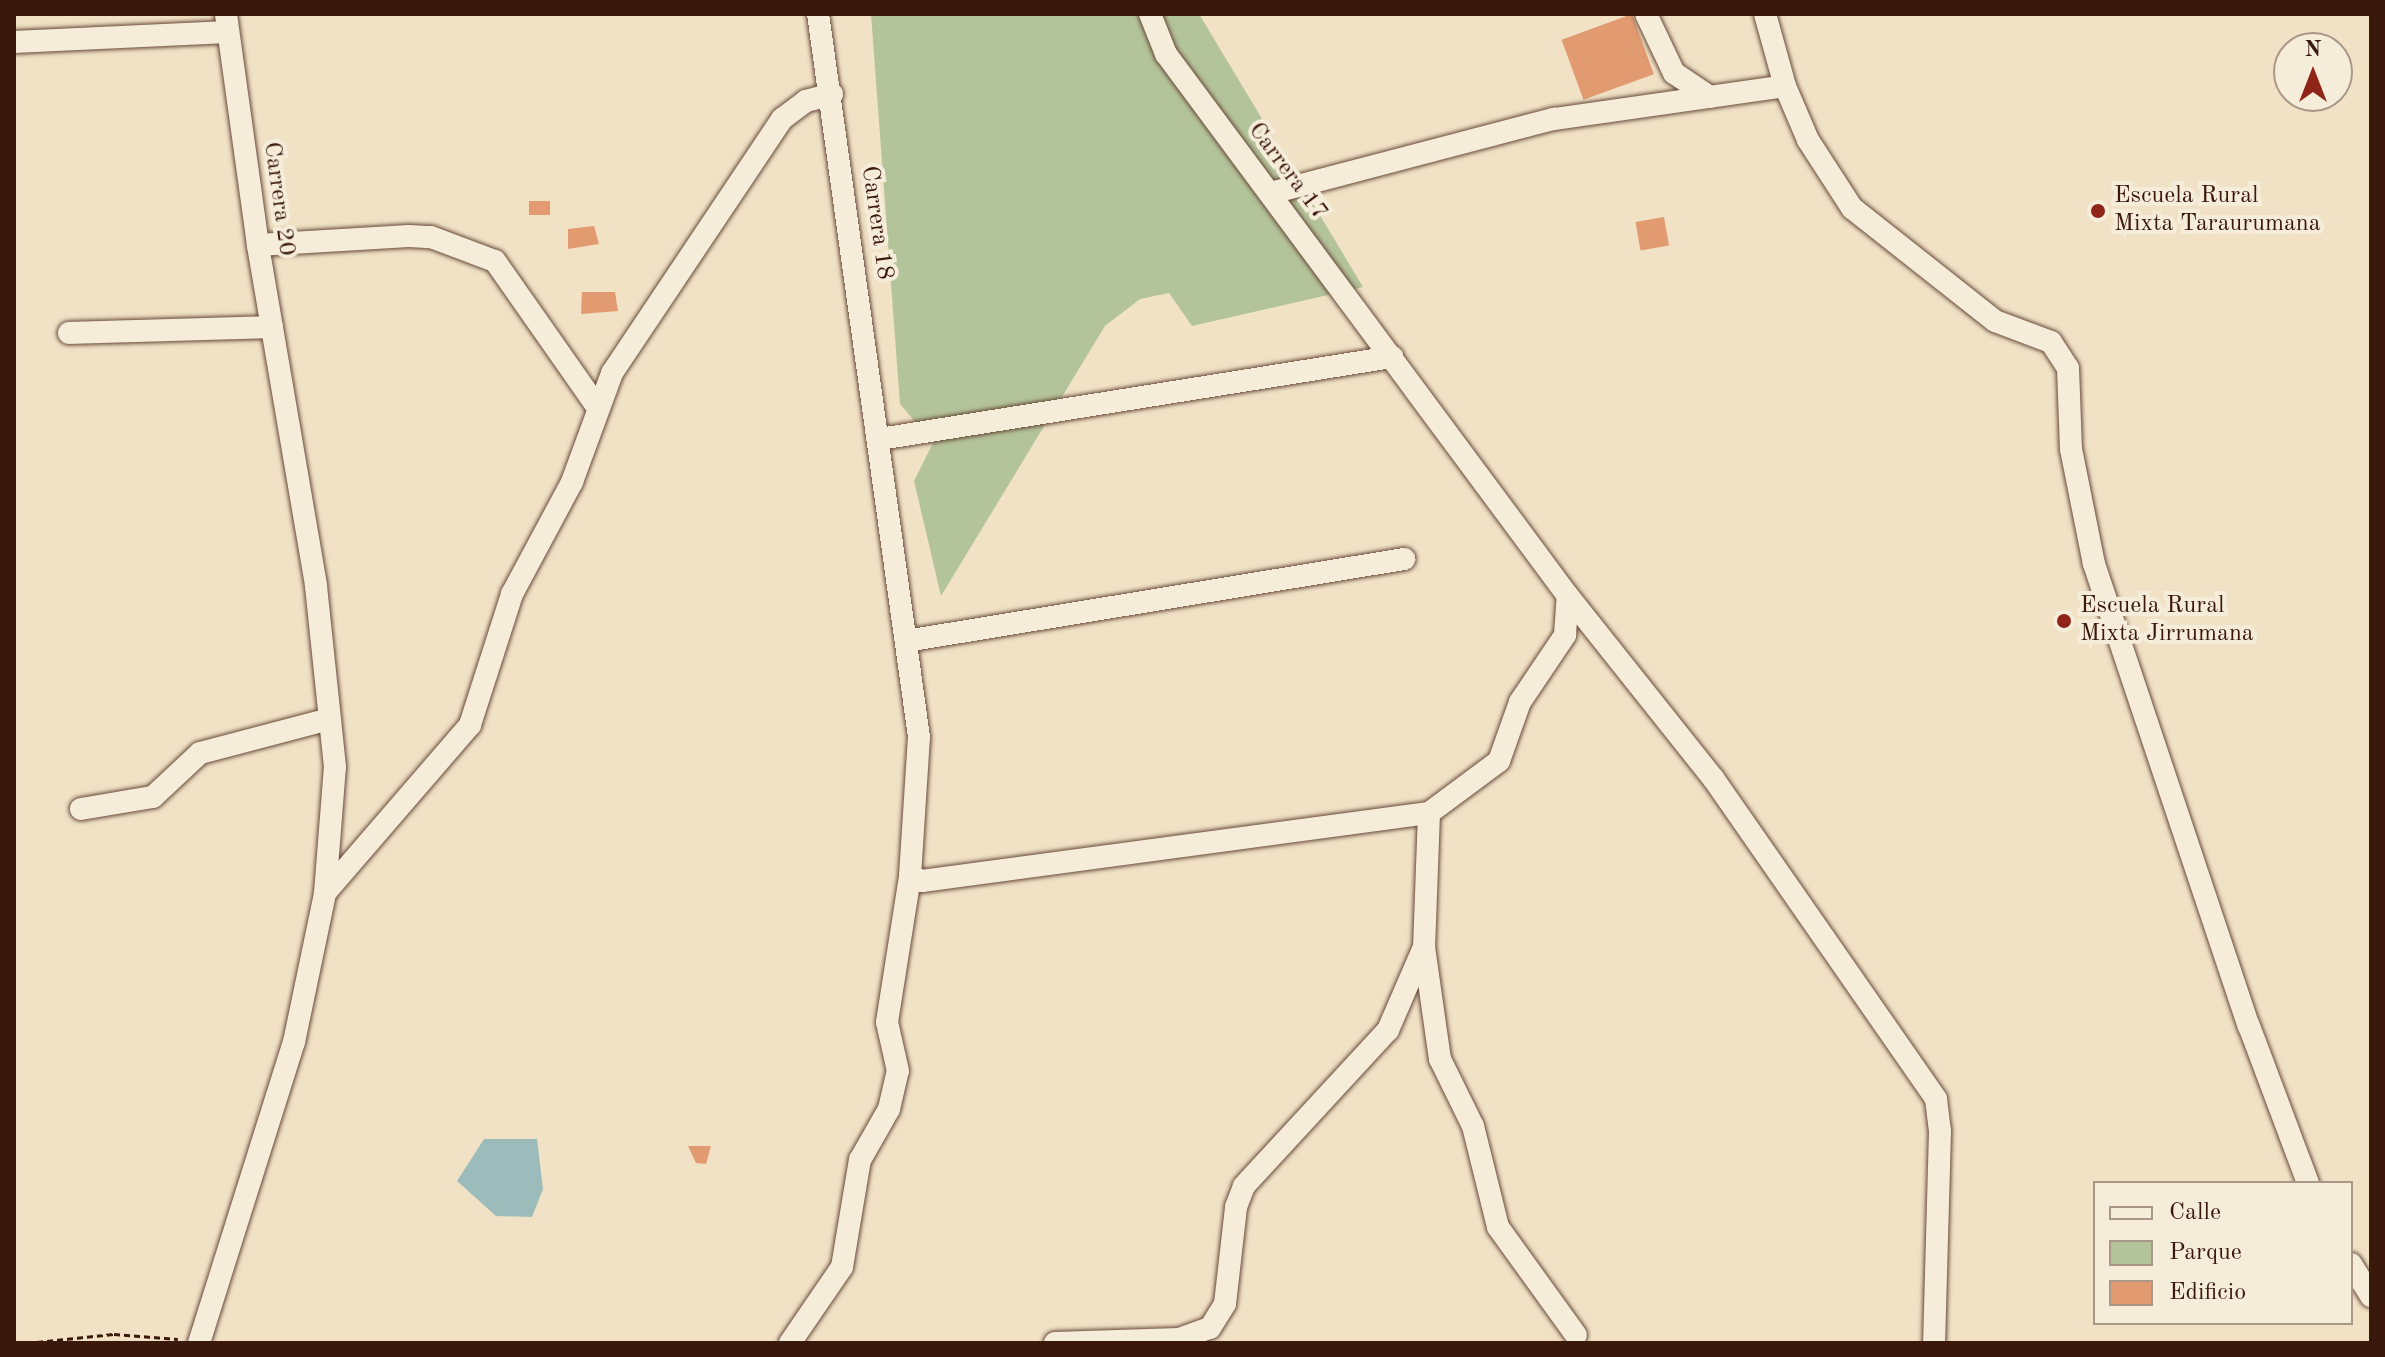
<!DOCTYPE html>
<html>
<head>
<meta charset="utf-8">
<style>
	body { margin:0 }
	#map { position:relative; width:2385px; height:1357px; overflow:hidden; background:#f1e2c6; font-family:"Old Standard TT",serif }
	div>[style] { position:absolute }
	.green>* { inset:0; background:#b4c49a }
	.water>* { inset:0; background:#9cbcbb }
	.building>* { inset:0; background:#e29b71; transform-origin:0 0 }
	.path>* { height:3px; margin-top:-1.5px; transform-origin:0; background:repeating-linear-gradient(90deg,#3a180b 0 6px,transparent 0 10px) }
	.roads { filter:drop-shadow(0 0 2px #684a3a) drop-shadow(0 0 2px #684a3a) }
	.minor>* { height:22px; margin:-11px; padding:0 11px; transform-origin:11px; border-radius:11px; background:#f6ecda }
	.dots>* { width:22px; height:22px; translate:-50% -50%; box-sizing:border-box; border:4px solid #f6ecda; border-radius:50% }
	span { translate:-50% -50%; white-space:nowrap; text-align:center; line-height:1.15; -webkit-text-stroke:8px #f6ecda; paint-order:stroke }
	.street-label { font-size:24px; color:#3a180b }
	.poi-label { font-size:24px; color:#3a180b }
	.left { translate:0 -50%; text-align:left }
	.frame { position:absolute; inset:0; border:16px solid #3a180b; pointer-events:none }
	.legend { position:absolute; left:2093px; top:1181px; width:260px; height:144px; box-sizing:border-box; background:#f6ecda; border:2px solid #ab9787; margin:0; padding:10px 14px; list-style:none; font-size:24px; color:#3a180b }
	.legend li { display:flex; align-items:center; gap:16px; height:40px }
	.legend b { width:40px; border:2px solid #ab9787 }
	.north { position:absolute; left:2273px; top:32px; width:80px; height:80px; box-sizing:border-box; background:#f6ecda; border:2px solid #ab9787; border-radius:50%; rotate:0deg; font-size:22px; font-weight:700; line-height:32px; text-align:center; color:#3a180b }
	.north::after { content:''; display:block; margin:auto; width:28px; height:36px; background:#8f2418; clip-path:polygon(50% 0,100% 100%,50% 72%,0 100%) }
</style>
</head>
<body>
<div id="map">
	<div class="green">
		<div style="clip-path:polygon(871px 14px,1199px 14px,1363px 287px,1192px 326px,1169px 293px,1140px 299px,1105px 326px,941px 596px,914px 481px,933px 443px,900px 404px)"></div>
	</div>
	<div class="water">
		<div style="clip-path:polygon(484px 1139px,537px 1139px,543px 1189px,532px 1217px,496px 1216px,457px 1181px)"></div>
	</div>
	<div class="building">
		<div style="left:1632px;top:14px;width:64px;height:75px;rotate:70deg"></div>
		<div style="left:529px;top:201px;width:21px;height:14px"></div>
		<div style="left:1664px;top:217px;width:29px;height:29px;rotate:80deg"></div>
		<div style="clip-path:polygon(594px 226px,599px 244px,568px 249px,568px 229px)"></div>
		<div style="clip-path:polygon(582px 292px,615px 292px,618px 311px,581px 314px)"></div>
		<div style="clip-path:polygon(688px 1146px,711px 1146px,706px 1164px,696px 1163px)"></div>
	</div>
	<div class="path">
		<div style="left:27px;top:1343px;width:87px;rotate:-5.9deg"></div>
		<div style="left:114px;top:1334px;width:64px;rotate:4.5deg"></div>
	</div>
	<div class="roads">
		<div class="minor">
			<div style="left:1150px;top:14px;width:43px;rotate:68.2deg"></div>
			<div style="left:1166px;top:54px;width:675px;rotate:53.44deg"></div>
			<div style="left:1568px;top:596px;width:233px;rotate:51.5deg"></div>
			<div style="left:1713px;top:778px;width:391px;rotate:55.2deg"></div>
			<div style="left:1936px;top:1099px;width:32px;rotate:83deg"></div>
			<div style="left:1940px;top:1131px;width:212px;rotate:91.6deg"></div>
			<div style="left:1646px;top:14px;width:65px;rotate:64.6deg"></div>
			<div style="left:1674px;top:73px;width:43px;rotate:33.7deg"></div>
			<div style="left:1765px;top:14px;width:75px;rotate:74.5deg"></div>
			<div style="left:1785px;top:86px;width:59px;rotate:66.9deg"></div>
			<div style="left:1808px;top:140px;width:81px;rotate:57.1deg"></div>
			<div style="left:1852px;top:208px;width:182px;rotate:38.3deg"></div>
			<div style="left:1995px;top:321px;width:60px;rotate:20.6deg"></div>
			<div style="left:2051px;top:342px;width:31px;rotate:57deg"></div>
			<div style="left:2068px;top:368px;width:81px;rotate:87.9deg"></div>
			<div style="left:2071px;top:449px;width:117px;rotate:78.7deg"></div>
			<div style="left:2094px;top:564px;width:487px;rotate:71.5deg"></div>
			<div style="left:2249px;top:1026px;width:168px;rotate:69.4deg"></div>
			<div style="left:14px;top:42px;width:214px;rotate:-2.7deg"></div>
			<div style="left:1271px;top:193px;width:293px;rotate:-14.7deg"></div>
			<div style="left:1554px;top:119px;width:233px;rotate:-8.1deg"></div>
			<div style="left:258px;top:245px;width:151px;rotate:-3.4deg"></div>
			<div style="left:409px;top:236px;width:22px;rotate:3deg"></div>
			<div style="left:431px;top:237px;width:68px;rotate:20.6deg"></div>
			<div style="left:495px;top:261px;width:176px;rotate:55deg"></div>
			<div style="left:69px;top:333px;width:203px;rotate:-1.7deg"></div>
			<div style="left:880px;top:439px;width:519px;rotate:-9.1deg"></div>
			<div style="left:906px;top:641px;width:505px;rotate:-9.35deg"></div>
			<div style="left:81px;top:809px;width:73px;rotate:-9.5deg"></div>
			<div style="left:153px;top:797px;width:64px;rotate:-43.1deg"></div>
			<div style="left:200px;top:753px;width:134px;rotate:-14.7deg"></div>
			<div style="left:1429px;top:813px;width:134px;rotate:92.1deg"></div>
			<div style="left:1424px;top:947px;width:113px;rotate:81.9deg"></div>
			<div style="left:1440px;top:1059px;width:75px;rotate:63.8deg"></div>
			<div style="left:1473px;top:1126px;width:104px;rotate:76.1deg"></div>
			<div style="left:1498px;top:1227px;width:133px;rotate:54.2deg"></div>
			<div style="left:910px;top:876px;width:13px;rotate:23deg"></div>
			<div style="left:922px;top:881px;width:512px;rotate:-7.64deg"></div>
			<div style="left:1429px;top:813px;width:87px;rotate:-36.6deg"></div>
			<div style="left:1499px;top:761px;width:63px;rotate:-70.4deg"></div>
			<div style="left:1520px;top:702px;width:81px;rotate:-56.1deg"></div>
			<div style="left:1565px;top:635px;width:39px;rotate:-86deg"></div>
			<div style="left:325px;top:893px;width:222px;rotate:-49.2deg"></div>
			<div style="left:470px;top:725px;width:138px;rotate:-72.2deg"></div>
			<div style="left:512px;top:594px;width:127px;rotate:-61.8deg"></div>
			<div style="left:572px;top:482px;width:116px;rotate:-69.8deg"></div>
			<div style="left:612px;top:373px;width:306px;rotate:-56.2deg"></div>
			<div style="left:782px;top:119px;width:30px;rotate:-37deg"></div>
			<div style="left:806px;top:101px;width:27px;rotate:-15deg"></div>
			<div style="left:2351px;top:1264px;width:38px;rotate:58deg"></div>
			<div style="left:199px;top:1343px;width:316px;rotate:-72.5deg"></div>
			<div style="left:294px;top:1042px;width:152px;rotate:-78.2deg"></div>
			<div style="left:325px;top:893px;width:126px;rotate:-85.5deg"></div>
			<div style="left:335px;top:767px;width:183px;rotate:-96deg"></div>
			<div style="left:316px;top:585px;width:345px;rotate:-99.7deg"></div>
			<div style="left:258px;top:245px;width:233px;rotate:-97.9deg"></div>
			<div style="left:790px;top:1343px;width:92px;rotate:-55.6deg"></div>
			<div style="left:842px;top:1267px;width:109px;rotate:-80.5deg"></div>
			<div style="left:860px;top:1160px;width:59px;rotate:-60.4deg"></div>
			<div style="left:889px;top:1109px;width:39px;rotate:-77deg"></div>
			<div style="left:898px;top:1071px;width:50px;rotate:-102.7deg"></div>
			<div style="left:887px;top:1022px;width:148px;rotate:-81deg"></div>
			<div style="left:910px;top:876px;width:139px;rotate:-86.3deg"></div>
			<div style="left:919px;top:737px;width:730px;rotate:-97.95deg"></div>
			<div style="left:1055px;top:1343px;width:124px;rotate:-1.8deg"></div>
			<div style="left:1179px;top:1339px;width:33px;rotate:-20deg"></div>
			<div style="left:1210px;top:1328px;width:28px;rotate:-58deg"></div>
			<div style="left:1225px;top:1304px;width:98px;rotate:-83.5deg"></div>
			<div style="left:1236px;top:1207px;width:22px;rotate:-69deg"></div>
			<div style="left:1244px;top:1186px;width:212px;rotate:-47.3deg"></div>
			<div style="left:1388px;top:1030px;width:90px;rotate:-66.6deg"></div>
		</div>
	</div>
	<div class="dots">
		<div style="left:2098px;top:211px;background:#8f2418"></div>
		<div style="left:2064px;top:621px;background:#8f2418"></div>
	</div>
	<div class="street-label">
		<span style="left:1287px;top:172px;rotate:53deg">Carrera 17</span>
		<span style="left:278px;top:199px;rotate:82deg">Carrera 20</span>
		<span style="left:876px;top:223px;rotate:82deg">Carrera 18</span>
	</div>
	<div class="poi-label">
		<span class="left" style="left:2114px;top:211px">Escuela Rural<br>Mixta Taraurumana</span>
		<span class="left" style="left:2080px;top:621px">Escuela Rural<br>Mixta Jirrumana</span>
	</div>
	<div class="frame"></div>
	<ul class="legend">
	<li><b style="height:10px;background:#f6ecda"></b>Calle</li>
	<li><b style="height:22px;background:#b4c49a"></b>Parque</li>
	<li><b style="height:22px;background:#e29b71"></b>Edificio</li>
	</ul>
	<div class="north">N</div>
</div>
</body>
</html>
